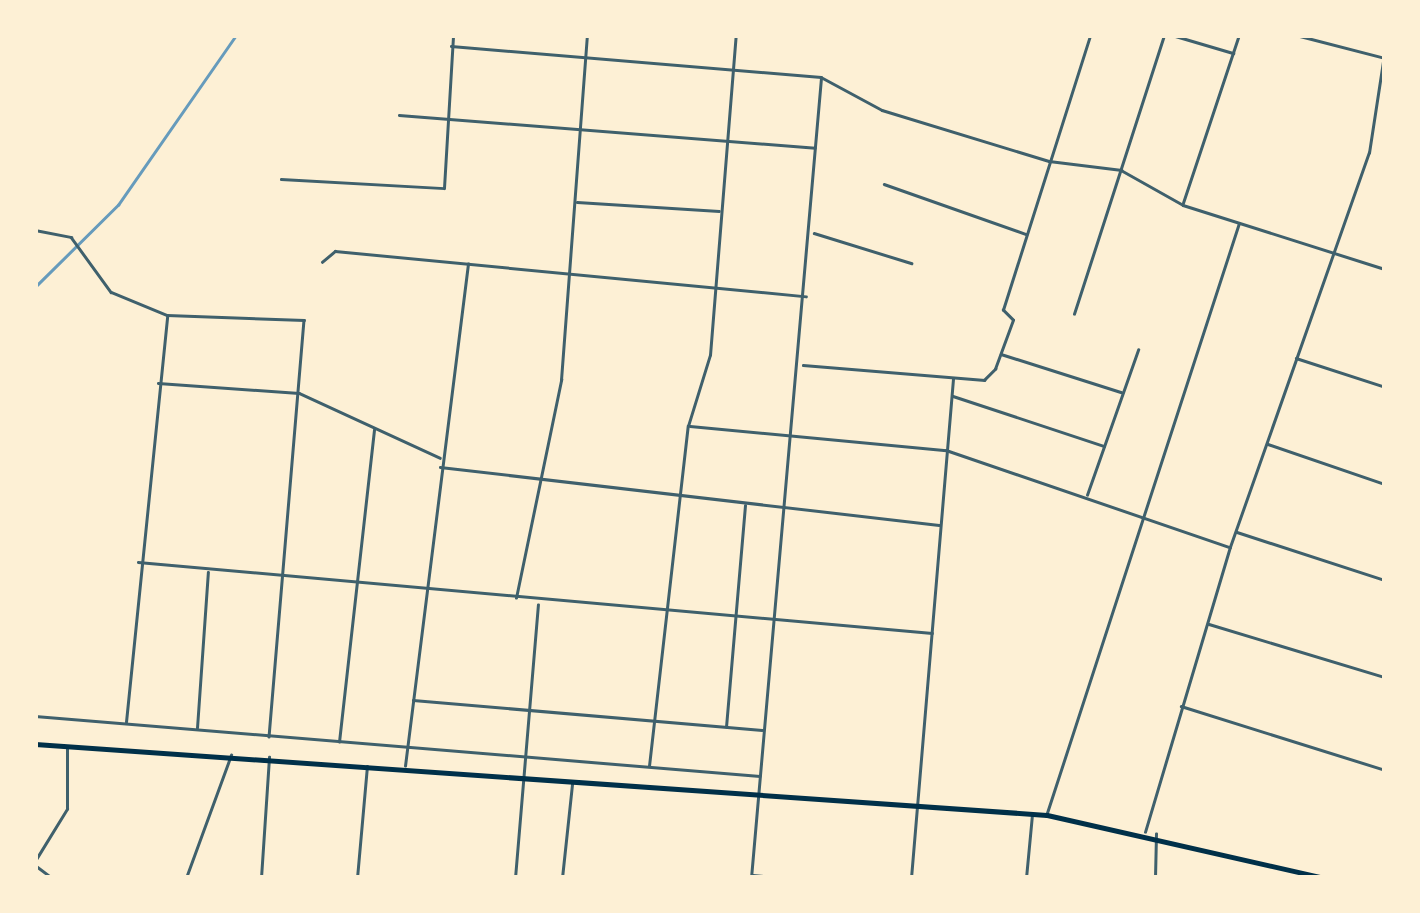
<!DOCTYPE html>
<html>
<head>
<meta charset="utf-8">
<style>
	body { margin:0 }
	#map { position:relative; width:1420px; height:913px; overflow:hidden; background:#fdf0d5; font-family:Raleway,sans-serif }
	div>[style] { position:absolute }
	.stream>* { height:2.5px; margin:-1.25px; padding:0 1.25px; transform-origin:1.25px; border-radius:1.25px; background:#669bbc }
	.minor>* { height:2.5px; margin:-1.25px; padding:0 1.25px; transform-origin:1.25px; border-radius:1.25px; background:#3f606c }
	.primary>* { height:5px; margin:-2.5px; padding:0 2.5px; transform-origin:2.5px; border-radius:2.5px; background:#003049 }
	span { translate:-50% -50%; white-space:nowrap; text-align:center; line-height:1.15; -webkit-text-stroke:10px #fdf0d5; paint-order:stroke }
	.frame { position:absolute; inset:0; border:38px solid #fdf0d5; pointer-events:none }
</style>
</head>
<body>
<div id="map">
	<div class="stream">
		<div style="left:35px;top:287px;width:117px;rotate:-44.7deg"></div>
		<div style="left:118px;top:205px;width:207px;rotate:-55.2deg"></div>
	</div>
	<div class="minor">
		<div style="left:1172px;top:35px;width:64px;rotate:16.4deg"></div>
		<div style="left:1296px;top:35px;width:92px;rotate:14.5deg"></div>
		<div style="left:451px;top:46px;width:371px;rotate:4.8deg"></div>
		<div style="left:821px;top:77px;width:69px;rotate:28.4deg"></div>
		<div style="left:882px;top:110px;width:175px;rotate:17deg"></div>
		<div style="left:1049px;top:161px;width:73px;rotate:7.1deg"></div>
		<div style="left:1121px;top:170px;width:71px;rotate:29.4deg"></div>
		<div style="left:1183px;top:205px;width:212px;rotate:17.6deg"></div>
		<div style="left:399px;top:115px;width:417px;rotate:4.5deg"></div>
		<div style="left:281px;top:179px;width:163px;rotate:3.2deg"></div>
		<div style="left:444px;top:188px;width:153px;rotate:-86.6deg"></div>
		<div style="left:884px;top:184px;width:151px;rotate:19.4deg"></div>
		<div style="left:577px;top:202px;width:142px;rotate:3.6deg"></div>
		<div style="left:1183px;top:203px;width:177px;rotate:-71.6deg"></div>
		<div style="left:35px;top:230px;width:37px;rotate:11deg"></div>
		<div style="left:71px;top:237px;width:68px;rotate:54deg"></div>
		<div style="left:111px;top:292px;width:61px;rotate:22.3deg"></div>
		<div style="left:167px;top:315px;width:137px;rotate:2.1deg"></div>
		<div style="left:304px;top:320px;width:418px;rotate:94.8deg"></div>
		<div style="left:814px;top:233px;width:102px;rotate:17.2deg"></div>
		<div style="left:322px;top:262px;width:17px;rotate:-40deg"></div>
		<div style="left:335px;top:251px;width:473px;rotate:5.5deg"></div>
		<div style="left:1074px;top:314px;width:293px;rotate:-72.1deg"></div>
		<div style="left:1001px;top:354px;width:126px;rotate:17.6deg"></div>
		<div style="left:1296px;top:358px;width:94px;rotate:18deg"></div>
		<div style="left:803px;top:365px;width:182px;rotate:4.7deg"></div>
		<div style="left:984px;top:380px;width:16px;rotate:-45deg"></div>
		<div style="left:995px;top:369px;width:52px;rotate:-69.8deg"></div>
		<div style="left:1013px;top:320px;width:14px;rotate:-135deg"></div>
		<div style="left:1003px;top:310px;width:288px;rotate:-72.4deg"></div>
		<div style="left:158px;top:383px;width:141px;rotate:4.1deg"></div>
		<div style="left:299px;top:393px;width:155px;rotate:24.7deg"></div>
		<div style="left:953px;top:396px;width:159px;rotate:18.3deg"></div>
		<div style="left:690px;top:426px;width:257px;rotate:5.4deg"></div>
		<div style="left:946px;top:450px;width:300px;rotate:18.9deg"></div>
		<div style="left:1268px;top:444px;width:124px;rotate:18.9deg"></div>
		<div style="left:440px;top:467px;width:502px;rotate:6.63deg"></div>
		<div style="left:1087px;top:495px;width:154px;rotate:-70.6deg"></div>
		<div style="left:1237px;top:532px;width:156px;rotate:18deg"></div>
		<div style="left:138px;top:562px;width:797px;rotate:5.11deg"></div>
		<div style="left:516px;top:598px;width:223px;rotate:-78.3deg"></div>
		<div style="left:561px;top:380px;width:346px;rotate:-85.7deg"></div>
		<div style="left:1209px;top:624px;width:184px;rotate:16.8deg"></div>
		<div style="left:413px;top:700px;width:350px;rotate:4.9deg"></div>
		<div style="left:1181px;top:706px;width:214px;rotate:17.4deg"></div>
		<div style="left:35px;top:716px;width:727px;rotate:4.73deg"></div>
		<div style="left:126px;top:722px;width:407px;rotate:-84.2deg"></div>
		<div style="left:726px;top:727px;width:222px;rotate:-85.1deg"></div>
		<div style="left:197px;top:728px;width:156px;rotate:-86deg"></div>
		<div style="left:339px;top:742px;width:314px;rotate:-83.6deg"></div>
		<div style="left:405px;top:766px;width:506px;rotate:-82.85deg"></div>
		<div style="left:649px;top:766px;width:342px;rotate:-83.5deg"></div>
		<div style="left:688px;top:426px;width:74px;rotate:-72.8deg"></div>
		<div style="left:710px;top:355px;width:321px;rotate:-85.4deg"></div>
		<div style="left:1047px;top:813px;width:620px;rotate:-71.97deg"></div>
		<div style="left:1145px;top:832px;width:297px;rotate:-73.4deg"></div>
		<div style="left:1230px;top:547px;width:418px;rotate:-70.6deg"></div>
		<div style="left:1369px;top:153px;width:105px;rotate:-81.3deg"></div>
		<div style="left:35px;top:861px;width:61px;rotate:-58.4deg"></div>
		<div style="left:67px;top:809px;width:61px;rotate:-90deg"></div>
		<div style="left:35px;top:865px;width:21px;rotate:37deg"></div>
		<div style="left:753px;top:875px;width:28px;rotate:6deg"></div>
		<div style="left:186px;top:878px;width:131px;rotate:-69.9deg"></div>
		<div style="left:261px;top:878px;width:121px;rotate:-86.2deg"></div>
		<div style="left:357px;top:878px;width:112px;rotate:-84.9deg"></div>
		<div style="left:515px;top:878px;width:274px;rotate:-85.2deg"></div>
		<div style="left:562px;top:878px;width:94px;rotate:-83.9deg"></div>
		<div style="left:751px;top:878px;width:803px;rotate:-85deg"></div>
		<div style="left:911px;top:878px;width:501px;rotate:-85.19deg"></div>
		<div style="left:1026px;top:878px;width:63px;rotate:-84.6deg"></div>
		<div style="left:1155px;top:878px;width:44px;rotate:-88.7deg"></div>
	</div>
	<div class="primary">
		<div style="left:35px;top:744px;width:1014px;rotate:4.01deg"></div>
		<div style="left:1047px;top:815px;width:284px;rotate:12.8deg"></div>
	</div>
	<div class="frame"></div>
</div>
</body>
</html>
